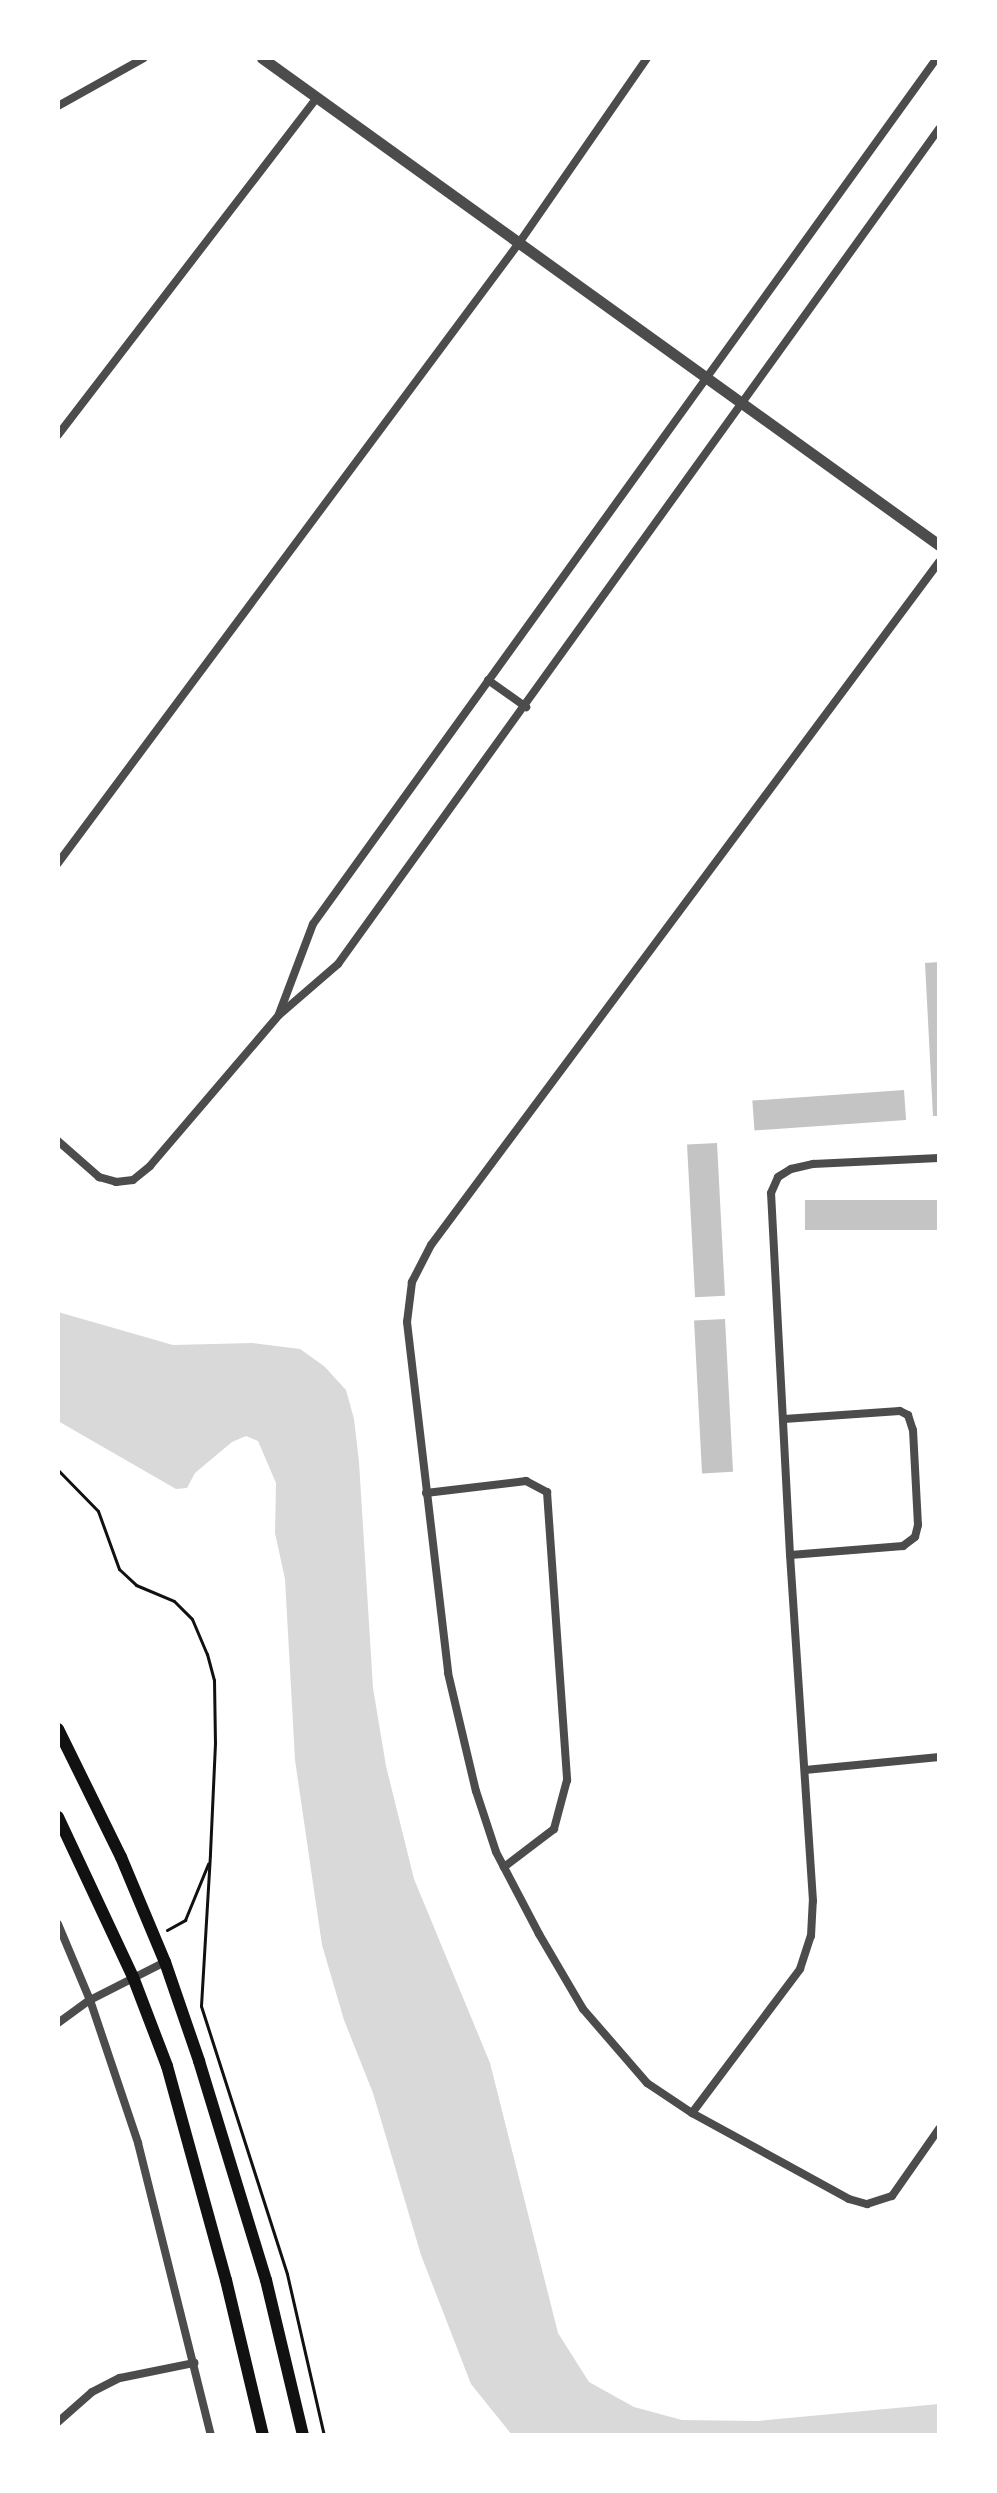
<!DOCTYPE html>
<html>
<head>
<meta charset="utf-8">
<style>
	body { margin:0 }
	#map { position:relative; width:997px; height:2493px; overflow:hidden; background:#fff; font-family:"Golos Text",sans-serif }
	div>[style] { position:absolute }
	.water>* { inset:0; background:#d9d9d9 }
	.building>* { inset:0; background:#c4c4c4; transform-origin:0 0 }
	.path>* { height:3px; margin:-1.5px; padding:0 1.5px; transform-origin:1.5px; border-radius:1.5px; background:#111 }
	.minor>* { height:8px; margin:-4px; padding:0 4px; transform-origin:4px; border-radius:4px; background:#4c4c4c }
	.tertiary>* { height:11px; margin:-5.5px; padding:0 5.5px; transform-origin:5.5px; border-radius:5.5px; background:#4c4c4c }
	.secondary>* { height:12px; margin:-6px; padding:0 6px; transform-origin:6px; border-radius:6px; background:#111 }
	span { translate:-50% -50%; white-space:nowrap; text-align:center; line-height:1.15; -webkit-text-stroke:6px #fff; paint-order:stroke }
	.frame { position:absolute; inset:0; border:60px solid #fff; pointer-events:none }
</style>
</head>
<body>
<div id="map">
	<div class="water">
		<div style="clip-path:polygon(58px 1312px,173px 1345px,253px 1343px,300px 1349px,324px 1366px,346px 1390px,354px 1419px,359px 1462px,373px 1688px,386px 1766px,414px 1879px,490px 2063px,558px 2333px,589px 2382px,634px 2407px,682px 2420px,758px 2421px,939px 2404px,939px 2435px,512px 2435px,471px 2384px,421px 2255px,373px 2093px,344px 2020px,322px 1945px,295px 1760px,285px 1579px,275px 1533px,276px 1483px,258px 1441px,246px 1436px,232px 1442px,195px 1473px,187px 1488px,176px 1489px,58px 1421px)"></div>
	</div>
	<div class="building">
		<div style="clip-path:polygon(939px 962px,939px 1116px,933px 1116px,925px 963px)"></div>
		<div style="left:904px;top:1090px;width:30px;height:152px;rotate:86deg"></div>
		<div style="left:717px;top:1143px;width:153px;height:30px;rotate:87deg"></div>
		<div style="left:939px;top:1200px;width:30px;height:134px;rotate:90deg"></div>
		<div style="left:725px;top:1319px;width:153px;height:31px;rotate:87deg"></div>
	</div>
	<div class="path">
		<div style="left:58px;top:1470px;width:57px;rotate:45.7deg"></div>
		<div style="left:98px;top:1511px;width:62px;rotate:70.1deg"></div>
		<div style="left:119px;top:1569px;width:23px;rotate:43deg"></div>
		<div style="left:136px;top:1585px;width:41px;rotate:22.8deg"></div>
		<div style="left:174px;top:1601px;width:25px;rotate:45deg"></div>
		<div style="left:192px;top:1619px;width:38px;rotate:67deg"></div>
		<div style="left:207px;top:1654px;width:27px;rotate:75deg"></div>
		<div style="left:214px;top:1680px;width:63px;rotate:89.1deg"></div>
		<div style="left:215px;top:1743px;width:110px;rotate:92.6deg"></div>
		<div style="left:210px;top:1854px;width:152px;rotate:93.4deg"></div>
		<div style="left:201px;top:2006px;width:281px;rotate:72.2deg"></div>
		<div style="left:287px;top:2274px;width:165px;rotate:77.1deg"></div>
		<div style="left:167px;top:1930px;width:21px;rotate:-29deg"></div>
		<div style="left:185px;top:1920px;width:61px;rotate:-67.7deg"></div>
	</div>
	<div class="minor">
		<div style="left:58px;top:106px;width:98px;rotate:-29.2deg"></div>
		<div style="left:58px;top:435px;width:425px;rotate:-52.5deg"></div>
		<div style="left:939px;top:562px;width:851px;rotate:126.64deg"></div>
		<div style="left:431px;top:1245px;width:42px;rotate:117.2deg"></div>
		<div style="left:412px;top:1282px;width:40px;rotate:97.1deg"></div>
		<div style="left:407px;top:1322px;width:353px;rotate:83.3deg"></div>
		<div style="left:448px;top:1673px;width:121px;rotate:76.7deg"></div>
		<div style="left:476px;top:1791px;width:64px;rotate:71.8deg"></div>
		<div style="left:496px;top:1852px;width:93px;rotate:62.3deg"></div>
		<div style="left:539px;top:1934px;width:87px;rotate:59.6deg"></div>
		<div style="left:583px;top:2009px;width:98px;rotate:49.1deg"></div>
		<div style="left:647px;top:2083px;width:54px;rotate:33.7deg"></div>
		<div style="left:692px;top:2113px;width:179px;rotate:28.7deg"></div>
		<div style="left:849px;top:2199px;width:19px;rotate:16deg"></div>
		<div style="left:867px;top:2204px;width:26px;rotate:-18deg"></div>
		<div style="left:892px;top:2196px;width:82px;rotate:-55deg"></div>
		<div style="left:488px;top:680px;width:47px;rotate:35.4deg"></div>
		<div style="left:58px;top:863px;width:773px;rotate:-53.37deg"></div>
		<div style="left:519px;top:243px;width:225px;rotate:-55.3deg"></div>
		<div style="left:279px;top:1014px;width:96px;rotate:-69.3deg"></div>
		<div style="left:313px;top:924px;width:1067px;rotate:-54.23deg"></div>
		<div style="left:58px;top:1141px;width:55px;rotate:41.3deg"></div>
		<div style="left:99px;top:1177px;width:18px;rotate:16deg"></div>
		<div style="left:116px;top:1182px;width:17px;rotate:-7deg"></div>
		<div style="left:133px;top:1180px;width:22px;rotate:-39deg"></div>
		<div style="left:150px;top:1166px;width:199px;rotate:-49.5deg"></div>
		<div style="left:279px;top:1015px;width:78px;rotate:-40.8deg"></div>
		<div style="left:338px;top:964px;width:1029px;rotate:-54.26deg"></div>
		<div style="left:784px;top:1419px;width:116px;rotate:-3.9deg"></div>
		<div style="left:900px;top:1411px;width:9px;rotate:27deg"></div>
		<div style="left:908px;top:1415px;width:16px;rotate:72deg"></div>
		<div style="left:913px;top:1430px;width:95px;rotate:87deg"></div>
		<div style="left:918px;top:1525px;width:12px;rotate:104deg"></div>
		<div style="left:915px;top:1537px;width:15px;rotate:143deg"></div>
		<div style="left:903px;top:1546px;width:113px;rotate:175.4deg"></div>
		<div style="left:426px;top:1493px;width:101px;rotate:-6.8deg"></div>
		<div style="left:526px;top:1481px;width:24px;rotate:28deg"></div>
		<div style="left:547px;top:1492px;width:289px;rotate:86deg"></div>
		<div style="left:567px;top:1780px;width:51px;rotate:104.9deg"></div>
		<div style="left:554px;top:1829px;width:63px;rotate:142.8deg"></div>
		<div style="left:805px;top:1770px;width:135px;rotate:-5.5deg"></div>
		<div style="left:58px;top:1924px;width:82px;rotate:67.2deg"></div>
		<div style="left:90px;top:2000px;width:151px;rotate:71.4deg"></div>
		<div style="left:138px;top:2143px;width:301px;rotate:76deg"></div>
		<div style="left:58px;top:2023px;width:39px;rotate:-36deg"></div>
		<div style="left:90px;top:2000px;width:84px;rotate:-26.9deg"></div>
		<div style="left:692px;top:2113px;width:180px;rotate:-53.1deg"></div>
		<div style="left:800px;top:1969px;width:35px;rotate:-72deg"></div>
		<div style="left:811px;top:1936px;width:35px;rotate:-87deg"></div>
		<div style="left:813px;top:1901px;width:347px;rotate:-93.8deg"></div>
		<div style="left:790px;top:1555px;width:362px;rotate:-93deg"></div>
		<div style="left:771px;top:1193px;width:17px;rotate:-66deg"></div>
		<div style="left:778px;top:1177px;width:15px;rotate:-32deg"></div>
		<div style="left:791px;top:1169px;width:23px;rotate:-13deg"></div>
		<div style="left:813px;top:1164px;width:126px;rotate:-2.7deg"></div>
		<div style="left:58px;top:2422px;width:45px;rotate:-41.4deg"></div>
		<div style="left:92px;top:2392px;width:31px;rotate:-27deg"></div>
		<div style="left:120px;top:2378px;width:76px;rotate:-11.5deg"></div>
	</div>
	<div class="tertiary">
		<div style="left:262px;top:58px;width:834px;rotate:35.73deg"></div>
	</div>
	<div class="secondary">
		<div style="left:58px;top:1729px;width:143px;rotate:63.8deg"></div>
		<div style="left:121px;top:1857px;width:114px;rotate:67.3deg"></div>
		<div style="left:165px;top:1962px;width:105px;rotate:71deg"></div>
		<div style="left:199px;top:2061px;width:229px;rotate:73deg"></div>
		<div style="left:266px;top:2280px;width:159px;rotate:76.6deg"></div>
		<div style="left:58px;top:1817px;width:177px;rotate:64.9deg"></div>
		<div style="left:133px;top:1977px;width:95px;rotate:69.1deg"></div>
		<div style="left:167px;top:2066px;width:222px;rotate:74.6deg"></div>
		<div style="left:226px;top:2280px;width:159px;rotate:76.6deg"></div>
	</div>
	<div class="frame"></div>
</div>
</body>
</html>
